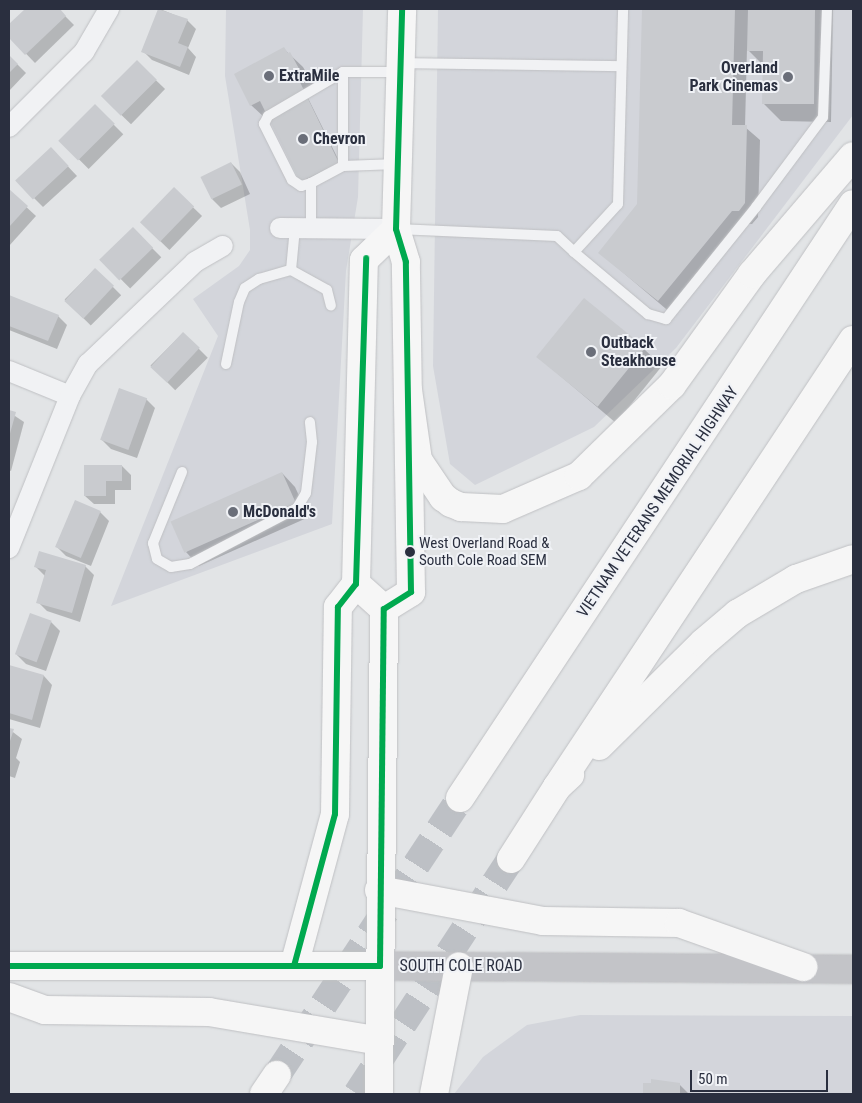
<!DOCTYPE html>
<html>
<head>
<meta charset="utf-8">
<style>
	body { margin:0 }
	#map { position:relative; width:862px; height:1103px; overflow:hidden; background:#e2e4e6; font-family:"Roboto Condensed",sans-serif }
	div>[style] { position:absolute }
	.built>* { inset:0; background:#d3d5db }
	.shadow>* { inset:0; background:#0003; transform-origin:0 0 }
	.building>* { inset:0; background:#c9cbcf; transform-origin:0 0 }
	.motorway-tunnel>* { height:28px; margin-top:-14px; transform-origin:0; background:repeating-linear-gradient(90deg,#bdc0c5 0 28px,transparent 0 42px) }
	.roads { filter:drop-shadow(0 0 1px #bfc0c3) drop-shadow(0 0 1px #bfc0c3) }
	.service>* { height:10px; margin:-5px; padding:0 5px; transform-origin:5px; border-radius:5px; background:#f1f2f4 }
	.minor>* { height:20px; margin:-10px; padding:0 10px; transform-origin:10px; border-radius:10px; background:#f1f2f4 }
	.secondary>* { height:28px; margin:-14px; padding:0 14px; transform-origin:14px; border-radius:14px; background:#c3c4c8 }
	.primary>* { height:28px; margin:-14px; padding:0 14px; transform-origin:14px; border-radius:14px; background:#f6f6f6 }
	.motorway>* { height:28px; margin:-14px; padding:0 14px; transform-origin:14px; border-radius:14px; background:#f6f6f6 }
	.bus-1>* { height:6px; margin:-3px; padding:0 3px; transform-origin:3px; border-radius:3px; background:#00a94f }
	.dots>* { width:14px; height:14px; translate:-50% -50%; box-sizing:border-box; border:2px solid #f0f2f6; border-radius:50% }
	span { translate:-50% -50%; white-space:nowrap; text-align:center; line-height:1.15; -webkit-text-stroke:4px #f0f2f6; paint-order:stroke }
	.bus-label { font-size:15px; color:#2a2f3f }
	.left { translate:0 -50%; text-align:left }
	.poi-label { font-size:16px; color:#2a2f3f; font-weight:700 }
	.right { translate:-100% -50%; text-align:right }
	.street-label { font-size:16px; color:#2a2f3f }
	.frame { position:absolute; inset:0; border:10px solid #2a2f3f; pointer-events:none }
	.scale { position:absolute; left:690px; top:1070px; width:138px; height:22px; box-sizing:border-box; border:2px solid #2a2f3f; border-top:0; padding-left:6px; font-size:15px; line-height:18px; white-space:nowrap; color:#2a2f3f; -webkit-text-stroke:4px #f0f2f6; paint-order:stroke }
</style>
</head>
<body>
<div id="map">
	<div class="built">
		<div style="clip-path:polygon(226px 9px,363px 9px,358px 197px,346px 271px,332px 524px,111px 606px,218px 336px,193px 299px,239px 266px,250px 250px,250px 230px,225px 76px)"></div>
		<div style="clip-path:polygon(438px 9px,853px 9px,853px 115px,676px 348px,594px 427px,475px 485px,450px 464px,433px 366px)"></div>
		<div style="clip-path:polygon(580px 1015px,853px 1016px,853px 1094px,454px 1094px,483px 1057px,527px 1025px)"></div>
	</div>
	<div class="shadow">
		<div style="clip-path:polygon(27px 9px,58px 9px,74px 25px,35px 63px,9px 36px,9px 26px)"></div>
		<div style="clip-path:polygon(160px 9px,187px 20px,196px 29px,188px 48px,196px 57px,189px 75px,152px 60px,143px 51px)"></div>
		<div style="clip-path:polygon(643px 9px,833px 9px,831px 122px,781px 121px,763px 103px,764px 66px,747px 49px,745px 127px,760px 140px,758px 217px,752px 224px,746px 224px,672px 314px,600px 253px,639px 204px)"></div>
		<div style="clip-path:polygon(284px 49px,303px 67px,317px 91px,307px 96px,342px 167px,305px 185px,269px 116px,265px 118px,251px 105px)"></div>
		<div style="clip-path:polygon(9px 56px,26px 73px,9px 91px)"></div>
		<div style="left:137px;top:62px;width:39px;height:49px;rotate:44deg"></div>
		<div style="left:95px;top:106px;width:40px;height:49px;rotate:45deg"></div>
		<div style="clip-path:polygon(59px 157px,77px 176px,43px 207px,34px 198px)"></div>
		<div style="clip-path:polygon(231px 163px,240px 172px,250px 194px,221px 208px,212px 199px)"></div>
		<div style="left:174px;top:189px;width:39px;height:47px;rotate:44deg"></div>
		<div style="clip-path:polygon(9px 191px,36px 216px,9px 246px)"></div>
		<div style="left:133px;top:229px;width:40px;height:44px;rotate:45deg"></div>
		<div style="left:95px;top:269px;width:37px;height:43px;rotate:45deg"></div>
		<div style="clip-path:polygon(9px 297px,58px 316px,67px 325px,57px 349px,9px 330px)"></div>
		<div style="left:183px;top:333px;width:35px;height:46px;rotate:45deg"></div>
		<div style="clip-path:polygon(644px 349px,662px 366px,616px 423px,538px 357px)"></div>
		<div style="clip-path:polygon(146px 399px,155px 408px,137px 458px,111px 449px,102px 440px)"></div>
		<div style="clip-path:polygon(9px 412px,24px 422px,11px 471px,9px 470px)"></div>
		<div style="clip-path:polygon(122px 466px,131px 475px,131px 490px,115px 490px,115px 504px,94px 504px,85px 496px)"></div>
		<div style="clip-path:polygon(282px 473px,295px 487px,309px 517px,199px 566px,186px 552px)"></div>
		<div style="clip-path:polygon(100px 512px,109px 521px,91px 566px,66px 556px,57px 547px)"></div>
		<div style="clip-path:polygon(35px 566px,85px 566px,94px 575px,80px 622px,47px 611px,38px 602px,45px 576px)"></div>
		<div style="clip-path:polygon(51px 622px,60px 631px,46px 671px,26px 664px,17px 655px)"></div>
		<div style="clip-path:polygon(10px 667px,44px 676px,52px 685px,40px 728px,9px 719px)"></div>
		<div style="clip-path:polygon(9px 729px,22px 739px,16px 758px,20px 762px,15px 778px,9px 776px)"></div>
		<div style="clip-path:polygon(653px 1080px,679px 1084px,689px 1094px,644px 1094px,644px 1084px,653px 1084px)"></div>
	</div>
	<div class="building">
		<div style="clip-path:polygon(25px 9px,60px 9px,66px 16px,25px 55px,9px 38px,9px 24px)"></div>
		<div style="clip-path:polygon(158px 9px,188px 19px,178px 43px,188px 47px,180px 67px,141px 52px)"></div>
		<div style="clip-path:polygon(642px 9px,735px 9px,732px 125px,747px 125px,745px 203px,739px 211px,732px 211px,658px 301px,598px 253px,637px 204px)"></div>
		<div style="clip-path:polygon(748px 9px,815px 9px,814px 104px,762px 104px,763px 51px,747px 51px)"></div>
		<div style="clip-path:polygon(284px 47px,288px 53px,290px 52px,304px 78px,299px 80px,339px 163px,300px 182px,260px 101px,250px 106px,234px 74px)"></div>
		<div style="clip-path:polygon(9px 55px,18px 64px,9px 73px)"></div>
		<div style="left:137px;top:60px;width:28px;height:51px;rotate:45deg"></div>
		<div style="left:95px;top:104px;width:28px;height:52px;rotate:45deg"></div>
		<div style="left:51px;top:147px;width:26px;height:49px;rotate:47deg"></div>
		<div style="left:231px;top:162px;width:25px;height:34px;rotate:64deg"></div>
		<div style="left:174px;top:187px;width:28px;height:49px;rotate:44deg"></div>
		<div style="clip-path:polygon(9px 189px,28px 206px,9px 227px)"></div>
		<div style="left:133px;top:227px;width:29px;height:47px;rotate:46deg"></div>
		<div style="left:95px;top:268px;width:26px;height:45px;rotate:43deg"></div>
		<div style="clip-path:polygon(9px 295px,59px 315px,48px 341px,9px 326px)"></div>
		<div style="left:584px;top:298px;width:79px;height:76px;rotate:39deg"></div>
		<div style="left:183px;top:332px;width:23px;height:48px;rotate:43deg"></div>
		<div style="left:119px;top:388px;width:30px;height:55px;rotate:20deg"></div>
		<div style="clip-path:polygon(9px 410px,16px 412px,9px 437px)"></div>
		<div style="clip-path:polygon(84px 465px,122px 465px,122px 481px,106px 481px,106px 496px,84px 496px)"></div>
		<div style="left:282px;top:472px;width:34px;height:122px;rotate:66deg"></div>
		<div style="left:75px;top:500px;width:28px;height:51px;rotate:23deg"></div>
		<div style="clip-path:polygon(39px 551px,86px 565px,72px 613px,36px 603px,46px 570px,34px 567px)"></div>
		<div style="left:30px;top:613px;width:23px;height:44px;rotate:20deg"></div>
		<div style="clip-path:polygon(9px 665px,44px 675px,32px 720px,9px 713px)"></div>
		<div style="clip-path:polygon(9px 728px,14px 729px,9px 744px)"></div>
		<div style="clip-path:polygon(651px 1079px,680px 1083px,680px 1094px,643px 1094px,643px 1083px,651px 1083px)"></div>
	</div>
	<div class="motorway-tunnel">
		<div style="left:277px;top:1075px;width:332px;rotate:-56.5deg"></div>
		<div style="left:357px;top:1094px;width:281px;rotate:-56.8deg"></div>
	</div>
	<div class="roads">
		<div class="service">
			<div style="left:401px;top:63px;width:220px;rotate:0.8deg"></div>
			<div style="left:343px;top:166px;width:94px;rotate:-90deg"></div>
			<div style="left:343px;top:72px;width:57px"></div>
			<div style="left:311px;top:183px;width:10px;rotate:163deg"></div>
			<div style="left:301px;top:186px;width:11px;rotate:-146deg"></div>
			<div style="left:292px;top:180px;width:63px;rotate:-116.6deg"></div>
			<div style="left:264px;top:124px;width:9px;rotate:-63deg"></div>
			<div style="left:268px;top:116px;width:87px;rotate:-30.4deg"></div>
			<div style="left:311px;top:229px;width:46px;rotate:-90deg"></div>
			<div style="left:311px;top:183px;width:36px;rotate:-28deg"></div>
			<div style="left:343px;top:166px;width:54px;rotate:-2.1deg"></div>
			<div style="left:397px;top:229px;width:160px;rotate:2.5deg"></div>
			<div style="left:557px;top:236px;width:23px;rotate:43deg"></div>
			<div style="left:574px;top:252px;width:65px;rotate:-47.5deg"></div>
			<div style="left:618px;top:204px;width:195px;rotate:-88.5deg"></div>
			<div style="left:574px;top:252px;width:97px;rotate:40deg"></div>
			<div style="left:648px;top:314px;width:19px;rotate:16deg"></div>
			<div style="left:666px;top:319px;width:144px;rotate:-51.2deg"></div>
			<div style="left:756px;top:207px;width:112px;rotate:-53.3deg"></div>
			<div style="left:823px;top:117px;width:108px;rotate:-87.9deg"></div>
			<div style="left:291px;top:270px;width:42px;rotate:-84.6deg"></div>
			<div style="left:226px;top:364px;width:63px;rotate:-78.2deg"></div>
			<div style="left:239px;top:302px;width:15px;rotate:-67deg"></div>
			<div style="left:245px;top:288px;width:17px;rotate:-33deg"></div>
			<div style="left:259px;top:279px;width:33px;rotate:-16deg"></div>
			<div style="left:291px;top:270px;width:41px;rotate:29.1deg"></div>
			<div style="left:327px;top:290px;width:16px;rotate:76deg"></div>
			<div style="left:182px;top:472px;width:77px;rotate:112.2deg"></div>
			<div style="left:153px;top:543px;width:16px;rotate:76deg"></div>
			<div style="left:157px;top:559px;width:16px;rotate:30deg"></div>
			<div style="left:171px;top:567px;width:19px;rotate:-9deg"></div>
			<div style="left:190px;top:564px;width:121px;rotate:-27.6deg"></div>
			<div style="left:297px;top:508px;width:17px;rotate:-59deg"></div>
			<div style="left:306px;top:493px;width:51px;rotate:-83.3deg"></div>
			<div style="left:312px;top:442px;width:20px;rotate:-96deg"></div>
		</div>
		<div class="minor">
			<div style="left:9px;top:127px;width:106px;rotate:-45deg"></div>
			<div style="left:84px;top:52px;width:50px;rotate:-59.8deg"></div>
			<div style="left:280px;top:228px;width:116px;rotate:0.5deg"></div>
			<div style="left:9px;top:371px;width:66px;rotate:22.3deg"></div>
			<div style="left:9px;top:548px;width:164px;rotate:-68.1deg"></div>
			<div style="left:70px;top:396px;width:37px;rotate:-61deg"></div>
			<div style="left:88px;top:364px;width:148px;rotate:-43.6deg"></div>
			<div style="left:195px;top:262px;width:32px;rotate:-30deg"></div>
		</div>
		<div class="secondary">
			<div style="left:380px;top:966px;width:473px;rotate:0.4deg"></div>
		</div>
		<div class="primary">
			<div style="left:384px;top:609px;width:32px;rotate:-32deg"></div>
			<div style="left:411px;top:592px;width:330px;rotate:-90.9deg"></div>
			<div style="left:406px;top:262px;width:34px;rotate:-107deg"></div>
			<div style="left:396px;top:229px;width:220px;rotate:-88.4deg"></div>
			<div style="left:379px;top:890px;width:167px;rotate:10.7deg"></div>
			<div style="left:543px;top:921px;width:136px;rotate:0.8deg"></div>
			<div style="left:679px;top:923px;width:132px;rotate:19.5deg"></div>
			<div style="left:9px;top:966px;width:371px"></div>
			<div style="left:294px;top:966px;width:157px;rotate:-74.9deg"></div>
			<div style="left:335px;top:814px;width:207px;rotate:-89.2deg"></div>
			<div style="left:338px;top:607px;width:29px;rotate:-52deg"></div>
			<div style="left:9px;top:997px;width:38px;rotate:20deg"></div>
			<div style="left:45px;top:1010px;width:164px;rotate:0.7deg"></div>
			<div style="left:209px;top:1012px;width:173px;rotate:9.6deg"></div>
			<div style="left:379px;top:1094px;width:485px;rotate:-89.4deg"></div>
			<div style="left:384px;top:609px;width:38px;rotate:-138deg"></div>
			<div style="left:356px;top:584px;width:324px;rotate:-88.6deg"></div>
			<div style="left:364px;top:260px;width:45px;rotate:-44.1deg"></div>
			<div style="left:434px;top:1094px;width:130px;rotate:-78.9deg"></div>
		</div>
		<div class="motorway">
			<div style="left:408px;top:390px;width:71px;rotate:81.9deg"></div>
			<div style="left:418px;top:460px;width:45px;rotate:56deg"></div>
			<div style="left:443px;top:497px;width:10px;rotate:37deg"></div>
			<div style="left:451px;top:503px;width:11px;rotate:22deg"></div>
			<div style="left:461px;top:507px;width:42px;rotate:2.7deg"></div>
			<div style="left:503px;top:509px;width:83px;rotate:-23.5deg"></div>
			<div style="left:579px;top:476px;width:130px;rotate:-44.4deg"></div>
			<div style="left:672px;top:385px;width:137px;rotate:-54.2deg"></div>
			<div style="left:752px;top:274px;width:155px;rotate:-49.4deg"></div>
			<div style="left:599px;top:746px;width:146px;rotate:-44.7deg"></div>
			<div style="left:703px;top:643px;width:45px;rotate:-40.5deg"></div>
			<div style="left:737px;top:614px;width:69px;rotate:-30.7deg"></div>
			<div style="left:796px;top:579px;width:60px;rotate:-19.3deg"></div>
			<div style="left:557px;top:787px;width:536px;rotate:-56.49deg"></div>
			<div style="left:460px;top:798px;width:712px;rotate:-56.51deg"></div>
			<div style="left:511px;top:859px;width:85px;rotate:-57.4deg"></div>
			<div style="left:557px;top:787px;width:18px;rotate:-43deg"></div>
			<div style="left:264px;top:1094px;width:23px;rotate:-56deg"></div>
		</div>
	</div>
	<div class="bus-1">
		<div style="left:9px;top:966px;width:371px"></div>
		<div style="left:380px;top:966px;width:357px;rotate:-89.4deg"></div>
		<div style="left:384px;top:609px;width:32px;rotate:-32deg"></div>
		<div style="left:411px;top:592px;width:330px;rotate:-90.9deg"></div>
		<div style="left:406px;top:262px;width:34px;rotate:-107deg"></div>
		<div style="left:396px;top:229px;width:220px;rotate:-88.4deg"></div>
		<div style="left:294px;top:966px;width:157px;rotate:-74.9deg"></div>
		<div style="left:335px;top:814px;width:207px;rotate:-89.2deg"></div>
		<div style="left:338px;top:607px;width:29px;rotate:-52deg"></div>
		<div style="left:356px;top:584px;width:326px;rotate:-88.2deg"></div>
	</div>
	<div class="dots">
		<div style="left:269px;top:76px;background:#6a6e79"></div>
		<div style="left:788px;top:77px;background:#6a6e79"></div>
		<div style="left:303px;top:139px;background:#6a6e79"></div>
		<div style="left:591px;top:352px;background:#6a6e79"></div>
		<div style="left:233px;top:512px;background:#6a6e79"></div>
		<div style="left:410px;top:552px;background:#2a2f3f"></div>
	</div>
	<div class="bus-label">
		<span class="left" style="left:419px;top:552px">West Overland Road &amp;<br>South Cole Road SEM</span>
	</div>
	<div class="poi-label">
		<span class="right" style="left:778px;top:77px">Overland<br>Park Cinemas</span>
		<span class="left" style="left:279px;top:76px">ExtraMile</span>
		<span class="left" style="left:313px;top:139px">Chevron</span>
		<span class="left" style="left:601px;top:352px">Outback<br>Steakhouse</span>
		<span class="left" style="left:243px;top:512px">McDonald's</span>
	</div>
	<div class="street-label">
		<span style="left:658px;top:502px;rotate:-56deg">VIETNAM VETERANS MEMORIAL HIGHWAY</span>
		<span style="left:461px;top:966px">SOUTH COLE ROAD</span>
	</div>
	<div class="frame"></div>
	<div class="scale">50 m</div>
</div>
</body>
</html>
